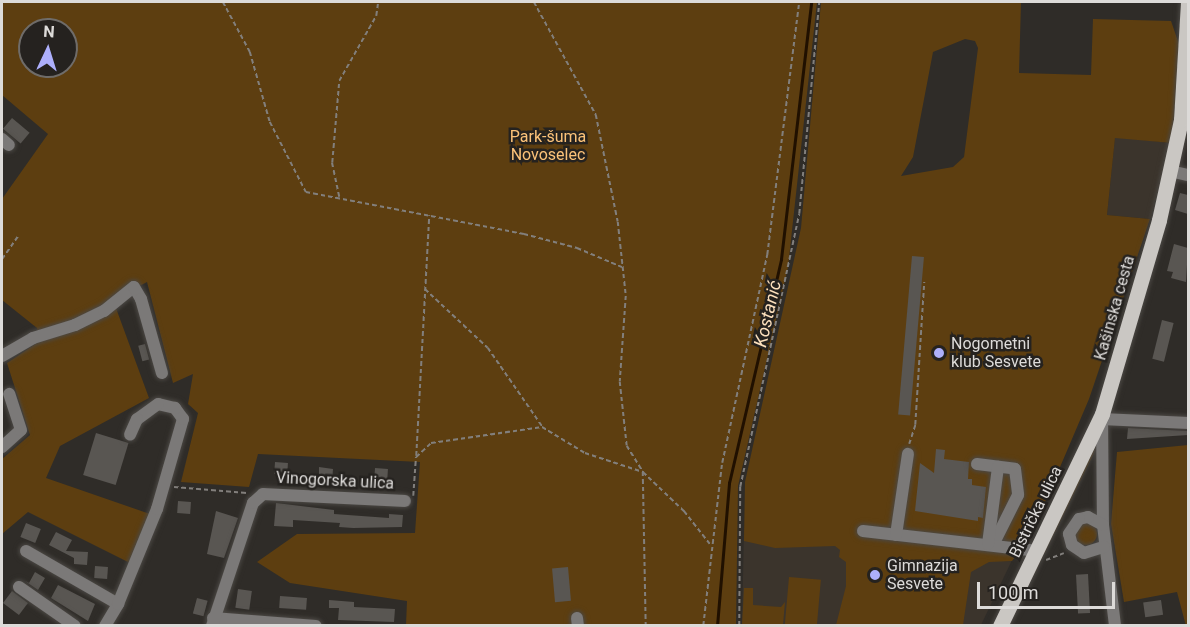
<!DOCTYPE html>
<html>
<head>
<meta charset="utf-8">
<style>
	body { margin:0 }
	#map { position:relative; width:1190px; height:627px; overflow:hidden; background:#2f2c28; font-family:Roboto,sans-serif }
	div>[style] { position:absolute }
	.built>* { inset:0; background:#3b342c }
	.green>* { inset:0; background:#5d3e10; transform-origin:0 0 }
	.round { border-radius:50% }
	.stream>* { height:3px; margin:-1.5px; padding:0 1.5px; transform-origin:1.5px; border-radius:1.5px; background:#201000 }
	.building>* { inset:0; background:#595652; transform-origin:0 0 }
	.path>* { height:1.5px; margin-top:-0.75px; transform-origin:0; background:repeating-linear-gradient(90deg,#827f7c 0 4.5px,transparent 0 7.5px) }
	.roads { filter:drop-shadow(0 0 2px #4b4844) drop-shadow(0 0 2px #4b4844) }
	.minor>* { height:12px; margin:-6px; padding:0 6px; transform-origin:6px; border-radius:6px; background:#7b7978 }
	.major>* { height:15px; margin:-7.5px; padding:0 7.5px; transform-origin:7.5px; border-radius:7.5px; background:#cac7c3 }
	.dots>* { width:16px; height:16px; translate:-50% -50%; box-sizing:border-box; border:3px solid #25221f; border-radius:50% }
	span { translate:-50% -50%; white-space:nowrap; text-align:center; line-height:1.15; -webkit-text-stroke:5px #25221f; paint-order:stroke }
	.park-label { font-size:16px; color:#fbc279 }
	.street-label { font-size:16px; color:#dddbd9 }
	.poi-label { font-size:16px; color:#dddbd9 }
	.left { translate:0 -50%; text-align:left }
	.water-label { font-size:18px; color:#fbdfbc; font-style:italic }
	.frame { position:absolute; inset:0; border:3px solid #dddbd9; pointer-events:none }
	.north { position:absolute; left:18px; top:18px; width:60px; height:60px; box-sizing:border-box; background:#25221f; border:2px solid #6f6c69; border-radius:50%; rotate:4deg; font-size:16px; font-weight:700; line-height:24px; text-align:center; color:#dddbd9 }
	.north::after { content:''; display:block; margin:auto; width:21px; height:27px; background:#adaffb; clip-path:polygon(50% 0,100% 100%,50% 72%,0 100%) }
	.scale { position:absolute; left:977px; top:582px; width:138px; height:27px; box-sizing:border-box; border:3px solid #dddbd9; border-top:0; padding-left:8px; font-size:18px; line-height:21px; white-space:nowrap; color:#dddbd9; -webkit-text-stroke:4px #25221f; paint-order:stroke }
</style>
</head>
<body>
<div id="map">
	<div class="built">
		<div style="clip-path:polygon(1115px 137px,1172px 143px,1150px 219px,1107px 215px)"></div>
		<div style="clip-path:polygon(744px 528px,1013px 558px,981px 625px,742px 626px)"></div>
	</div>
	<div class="green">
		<div style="clip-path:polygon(evenodd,2px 2px,817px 2px,788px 267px,738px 486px,736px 625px,406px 625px,407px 601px,290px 583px,257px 562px,297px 534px,415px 533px,420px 462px,258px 454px,249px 487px,181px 482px,198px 413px,188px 404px,193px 374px,173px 383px,147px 282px,113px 300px,149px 398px,60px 446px,46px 478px,150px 514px,130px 563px,28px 512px,2px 534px,2px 459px,30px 435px,7px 363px,40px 341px,37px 328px,2px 300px,2px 199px,48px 134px,2px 95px,2px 2px,30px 30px,66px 30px,66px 66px,30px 66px,30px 30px)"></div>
		<div style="clip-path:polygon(evenodd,821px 2px,1021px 2px,1019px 73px,1091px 75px,1093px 19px,1171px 21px,1179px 44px,1172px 143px,1115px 138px,1107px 215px,1150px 219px,1089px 399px,1029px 540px,1012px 561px,989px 562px,971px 572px,963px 625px,836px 625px,846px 586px,846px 562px,839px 557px,840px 550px,835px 546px,775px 548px,744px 541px,745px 482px,801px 228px,821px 2px,965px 39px,975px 41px,978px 48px,964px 157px,953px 167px,901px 176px,913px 157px,933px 52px,965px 39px)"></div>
		<div style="clip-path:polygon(1097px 440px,1097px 447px,1009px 625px,1003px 626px)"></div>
		<div style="clip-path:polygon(1188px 445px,1188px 625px,1186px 626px,1177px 592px,1124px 602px,1111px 524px,1117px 452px)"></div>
		<div class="round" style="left:1075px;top:523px;width:22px;height:22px"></div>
		<div style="left:789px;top:577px;width:32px;height:48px;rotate:5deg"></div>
		<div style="clip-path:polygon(744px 588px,753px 588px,753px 605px,781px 607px,785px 602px,783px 625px,742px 625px)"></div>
	</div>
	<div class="stream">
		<div style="left:717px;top:626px;width:144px;rotate:-85.2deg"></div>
		<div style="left:729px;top:483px;width:230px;rotate:-76.9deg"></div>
		<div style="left:781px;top:259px;width:259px;rotate:-83.3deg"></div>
	</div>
	<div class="building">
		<div style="left:12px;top:118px;width:23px;height:14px;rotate:40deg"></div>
		<div style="clip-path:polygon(1180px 193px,1188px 195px,1188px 214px,1175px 210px)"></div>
		<div style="clip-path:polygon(1174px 244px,1188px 248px,1186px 282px,1171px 278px,1173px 272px,1167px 271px)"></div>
		<div style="left:912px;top:256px;width:12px;height:159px;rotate:5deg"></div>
		<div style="left:1162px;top:320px;width:12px;height:40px;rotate:14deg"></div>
		<div style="left:145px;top:344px;width:16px;height:7px;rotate:75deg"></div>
		<div style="clip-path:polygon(1128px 428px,1188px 431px,1188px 435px,1127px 439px)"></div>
		<div style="left:96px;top:433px;width:34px;height:44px;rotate:17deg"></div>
		<div style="clip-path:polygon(936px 449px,945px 450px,944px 459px,969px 462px,968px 479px,972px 479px,972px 485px,986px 487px,983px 518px,978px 517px,978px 521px,915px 511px,920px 463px,934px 473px)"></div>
		<div style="left:275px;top:462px;width:13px;height:12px;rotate:4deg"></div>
		<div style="clip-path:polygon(319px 467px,333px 469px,332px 481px,319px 480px)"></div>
		<div style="left:375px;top:468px;width:13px;height:13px;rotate:4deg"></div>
		<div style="left:178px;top:501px;width:13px;height:12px;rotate:4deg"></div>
		<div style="clip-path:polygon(276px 503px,334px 510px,334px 514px,389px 518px,389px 514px,403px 515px,402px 527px,353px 528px,339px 527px,340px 523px,293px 520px,293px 527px,274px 526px)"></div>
		<div style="clip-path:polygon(216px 511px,238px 518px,224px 558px,207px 554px)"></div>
		<div style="left:26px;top:523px;width:16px;height:15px;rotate:22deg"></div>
		<div style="clip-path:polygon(56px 532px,72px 540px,66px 551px,88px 552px,87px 565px,74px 564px,74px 558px,49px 545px)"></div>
		<div style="left:95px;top:566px;width:13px;height:12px;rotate:4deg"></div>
		<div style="left:568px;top:567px;width:34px;height:16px;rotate:85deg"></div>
		<div style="clip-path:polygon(35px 572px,45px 578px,38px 590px,25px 581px,29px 583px)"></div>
		<div style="left:1088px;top:574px;width:39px;height:12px;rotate:87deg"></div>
		<div style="clip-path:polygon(58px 585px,95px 604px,88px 621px,51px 598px)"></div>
		<div style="left:238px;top:589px;width:14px;height:19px;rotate:8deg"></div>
		<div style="left:12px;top:591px;width:20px;height:15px;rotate:37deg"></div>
		<div style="left:280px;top:596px;width:27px;height:12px;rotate:4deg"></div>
		<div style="left:197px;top:598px;width:11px;height:16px;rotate:15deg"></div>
		<div style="clip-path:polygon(329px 600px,354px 602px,354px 607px,395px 609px,394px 622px,338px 620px,339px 608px,329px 608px)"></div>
		<div style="left:1161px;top:600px;width:15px;height:18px;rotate:82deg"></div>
	</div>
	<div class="path">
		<div style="left:223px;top:2px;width:57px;rotate:61.6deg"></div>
		<div style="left:250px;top:52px;width:73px;rotate:74.1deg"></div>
		<div style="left:270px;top:122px;width:79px;rotate:62.8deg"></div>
		<div style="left:306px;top:192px;width:222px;rotate:10.9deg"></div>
		<div style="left:524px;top:234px;width:55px;rotate:14.8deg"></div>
		<div style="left:577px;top:248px;width:49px;rotate:22.9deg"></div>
		<div style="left:534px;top:2px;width:129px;rotate:61.2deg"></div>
		<div style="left:596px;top:115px;width:109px;rotate:78.4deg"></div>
		<div style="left:618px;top:222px;width:74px;rotate:83.8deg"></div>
		<div style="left:626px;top:296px;width:86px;rotate:94deg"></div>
		<div style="left:620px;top:382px;width:64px;rotate:83.8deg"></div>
		<div style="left:627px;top:446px;width:31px;rotate:58deg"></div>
		<div style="left:643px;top:472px;width:57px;rotate:43.6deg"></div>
		<div style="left:684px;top:511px;width:42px;rotate:51.8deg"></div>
		<div style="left:339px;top:197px;width:35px;rotate:-102deg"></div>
		<div style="left:332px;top:163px;width:82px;rotate:-85.1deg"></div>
		<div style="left:339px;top:81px;width:75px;rotate:-60.4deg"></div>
		<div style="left:376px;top:16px;width:14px;rotate:-82deg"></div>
		<div style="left:2px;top:259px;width:29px;rotate:-55deg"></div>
		<div style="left:425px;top:289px;width:86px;rotate:43.1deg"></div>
		<div style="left:488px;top:348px;width:95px;rotate:55.3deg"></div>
		<div style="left:909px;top:444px;width:20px;rotate:-72deg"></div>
		<div style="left:915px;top:425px;width:143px;rotate:-86.4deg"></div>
		<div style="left:416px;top:456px;width:241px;rotate:-86.9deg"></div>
		<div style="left:174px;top:487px;width:73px;rotate:4.7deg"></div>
		<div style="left:413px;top:496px;width:39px;rotate:-86deg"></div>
		<div style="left:416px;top:457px;width:21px;rotate:-43deg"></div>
		<div style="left:431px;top:443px;width:112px;rotate:-8.2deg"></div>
		<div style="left:542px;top:427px;width:50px;rotate:31.2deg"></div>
		<div style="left:585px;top:453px;width:61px;rotate:18.1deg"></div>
		<div style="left:643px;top:472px;width:154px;rotate:88.9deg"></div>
		<div style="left:1046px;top:560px;width:19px;rotate:-21deg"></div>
		<div style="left:703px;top:626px;width:164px;rotate:-83.4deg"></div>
		<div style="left:722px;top:463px;width:213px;rotate:-77.8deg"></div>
		<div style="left:767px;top:255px;width:255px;rotate:-82.8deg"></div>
		<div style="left:739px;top:626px;width:139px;rotate:-89.6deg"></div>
		<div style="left:740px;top:487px;width:279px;rotate:-77.8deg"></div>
		<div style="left:799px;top:214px;width:213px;rotate:-84.6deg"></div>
	</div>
	<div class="roads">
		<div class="minor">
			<div style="left:2px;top:139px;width:9px;rotate:41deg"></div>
			<div style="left:1170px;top:171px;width:18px;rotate:13deg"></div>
			<div style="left:2px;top:356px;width:36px;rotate:-30deg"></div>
			<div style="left:33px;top:338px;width:44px;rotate:-17.2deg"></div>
			<div style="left:75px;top:325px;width:32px;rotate:-26deg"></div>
			<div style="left:104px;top:311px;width:38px;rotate:-39deg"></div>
			<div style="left:134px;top:287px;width:14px;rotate:60deg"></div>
			<div style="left:141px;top:299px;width:77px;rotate:74.2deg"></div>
			<div style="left:1102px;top:414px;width:111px;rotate:89.5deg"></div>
			<div style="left:1103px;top:525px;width:102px;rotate:83.2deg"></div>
			<div style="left:1102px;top:419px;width:86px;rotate:2.7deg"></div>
			<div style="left:2px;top:447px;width:25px;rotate:-42deg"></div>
			<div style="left:21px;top:430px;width:38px;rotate:-108deg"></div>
			<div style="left:977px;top:464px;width:38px;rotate:7deg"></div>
			<div style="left:1015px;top:469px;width:26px;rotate:83deg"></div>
			<div style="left:1018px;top:495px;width:56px;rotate:116.6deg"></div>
			<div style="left:1103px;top:525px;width:17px;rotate:-152deg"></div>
			<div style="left:1088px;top:517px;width:9px;rotate:167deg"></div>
			<div style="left:1079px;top:519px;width:18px;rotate:124deg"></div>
			<div style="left:1069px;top:534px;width:11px;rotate:75deg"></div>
			<div style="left:1072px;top:545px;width:14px;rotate:34deg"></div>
			<div style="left:1084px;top:553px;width:21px;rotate:-17deg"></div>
			<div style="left:863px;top:531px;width:176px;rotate:6.5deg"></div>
			<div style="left:896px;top:535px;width:82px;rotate:-81.6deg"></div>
			<div style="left:988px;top:544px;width:78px;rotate:-82.6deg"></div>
			<div style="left:26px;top:551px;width:106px;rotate:29.9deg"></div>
			<div style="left:19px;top:587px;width:68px;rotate:34.9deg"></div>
			<div style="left:213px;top:618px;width:103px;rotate:4.4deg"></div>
			<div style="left:577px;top:618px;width:8px;rotate:83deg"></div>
			<div style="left:105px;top:626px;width:26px;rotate:-59deg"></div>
			<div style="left:118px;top:604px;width:103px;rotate:-67.7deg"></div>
			<div style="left:157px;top:509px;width:94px;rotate:-73.9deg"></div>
			<div style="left:183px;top:419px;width:14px;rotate:-126deg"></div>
			<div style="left:175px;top:408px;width:17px;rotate:-167deg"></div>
			<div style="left:158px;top:404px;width:26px;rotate:144deg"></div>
			<div style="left:137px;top:419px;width:17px;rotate:114deg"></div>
			<div style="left:212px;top:626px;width:130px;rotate:-71.6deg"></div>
			<div style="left:253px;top:503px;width:13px;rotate:-42deg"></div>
			<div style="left:263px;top:494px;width:142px;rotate:2.8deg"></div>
		</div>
		<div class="major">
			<div style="left:1000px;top:626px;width:235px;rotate:-64.3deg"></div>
			<div style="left:1102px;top:414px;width:202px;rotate:-73.6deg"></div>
			<div style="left:1159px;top:220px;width:102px;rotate:-77.6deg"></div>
			<div style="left:1181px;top:120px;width:118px;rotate:-86.6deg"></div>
		</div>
	</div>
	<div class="dots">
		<div style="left:939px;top:353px;background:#adaffb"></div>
		<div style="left:875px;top:575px;background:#adaffb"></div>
	</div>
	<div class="park-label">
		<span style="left:548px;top:146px">Park-šuma<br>Novoselec</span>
	</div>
	<div class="street-label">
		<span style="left:1115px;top:308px;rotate:-74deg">Kašinska cesta</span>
		<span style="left:335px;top:481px;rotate:3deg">Vinogorska ulica</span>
		<span style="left:1036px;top:512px;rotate:-64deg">Bistrička ulica</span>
	</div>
	<div class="poi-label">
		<span class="left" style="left:951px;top:353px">Nogometni<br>klub Sesvete</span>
		<span class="left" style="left:887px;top:575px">Gimnazija<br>Sesvete</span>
	</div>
	<div class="water-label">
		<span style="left:768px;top:314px;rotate:-77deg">Kostanić</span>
	</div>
	<div class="frame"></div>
	<div class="north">N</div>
	<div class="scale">100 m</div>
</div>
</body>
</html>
